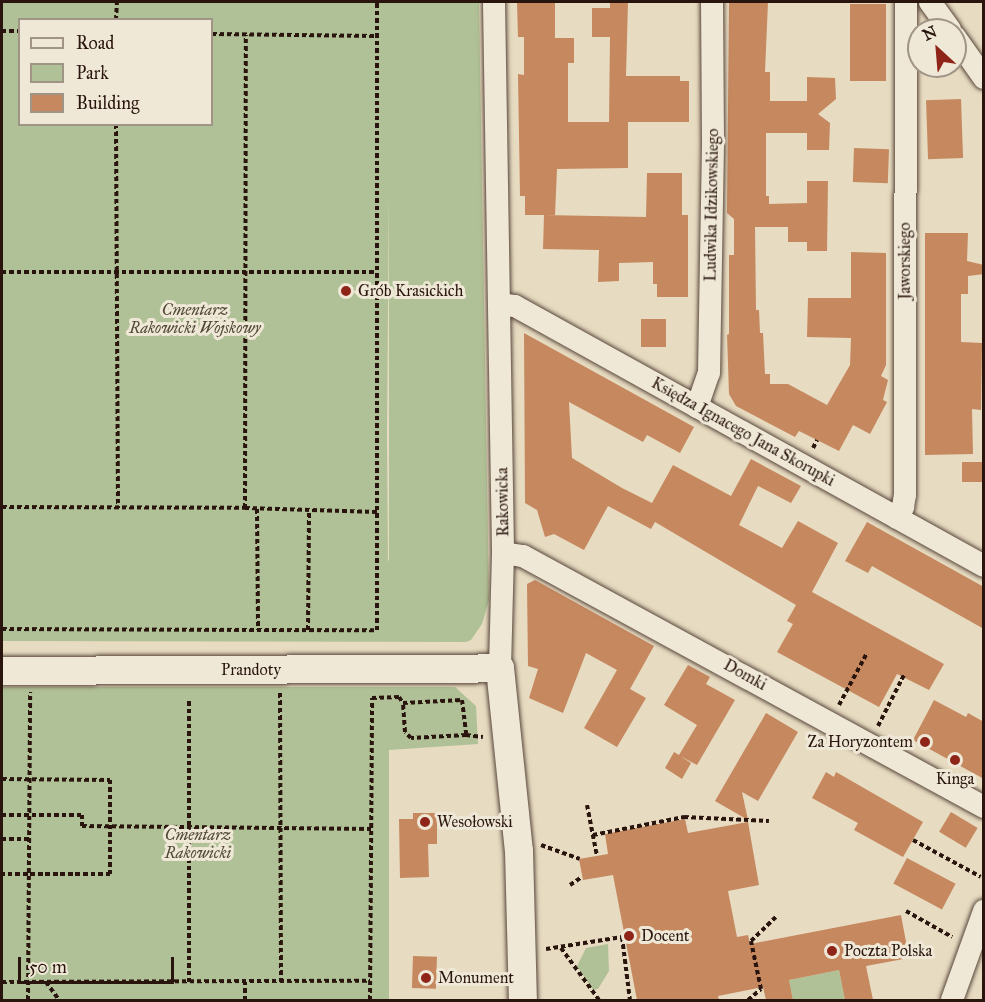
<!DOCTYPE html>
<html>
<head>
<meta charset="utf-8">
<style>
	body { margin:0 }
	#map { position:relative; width:985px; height:1002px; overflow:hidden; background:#e7dbc1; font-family:"IM FELL Great Primer",serif }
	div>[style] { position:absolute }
	.green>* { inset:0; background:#b1c197 }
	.building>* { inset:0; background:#c6885f; transform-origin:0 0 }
	.path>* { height:4px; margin-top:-2px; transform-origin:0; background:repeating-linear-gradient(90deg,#29150e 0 4.5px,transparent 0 7.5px) }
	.roads { filter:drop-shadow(0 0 2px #58463b) drop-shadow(0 0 2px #58463b) }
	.minor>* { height:22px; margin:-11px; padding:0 11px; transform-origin:11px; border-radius:11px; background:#efe8d7 }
	.tertiary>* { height:28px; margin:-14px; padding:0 14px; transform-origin:14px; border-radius:14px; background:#efe8d7 }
	.dots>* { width:16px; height:16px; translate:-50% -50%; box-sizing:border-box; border:3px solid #efe8d7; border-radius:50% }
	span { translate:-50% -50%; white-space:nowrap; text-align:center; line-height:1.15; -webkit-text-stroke:6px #efe8d7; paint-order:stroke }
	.street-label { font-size:16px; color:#29150e }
	.poi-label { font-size:16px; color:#29150e }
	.left { translate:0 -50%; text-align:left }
	.right { translate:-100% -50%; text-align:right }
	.park-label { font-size:16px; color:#524937; font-style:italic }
	.frame { position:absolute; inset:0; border:3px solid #29150e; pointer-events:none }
	.legend { position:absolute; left:18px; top:18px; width:195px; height:108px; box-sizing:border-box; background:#efe8d7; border:2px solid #a09487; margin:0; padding:8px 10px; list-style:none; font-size:18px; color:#29150e }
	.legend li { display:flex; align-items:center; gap:12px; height:30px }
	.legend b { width:30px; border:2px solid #a09487 }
	.north { position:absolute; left:907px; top:18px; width:60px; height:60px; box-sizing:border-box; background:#efe8d7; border:2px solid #a09487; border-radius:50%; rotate:334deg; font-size:16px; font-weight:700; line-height:24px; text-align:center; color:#29150e }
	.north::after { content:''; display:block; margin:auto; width:21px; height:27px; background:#8f2418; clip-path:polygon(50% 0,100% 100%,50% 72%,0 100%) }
	.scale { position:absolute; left:18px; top:957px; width:156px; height:27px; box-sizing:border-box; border:3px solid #29150e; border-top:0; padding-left:8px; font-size:18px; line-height:21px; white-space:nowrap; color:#29150e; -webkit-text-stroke:4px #efe8d7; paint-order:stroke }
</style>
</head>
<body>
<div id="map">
	<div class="green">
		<div style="clip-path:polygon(evenodd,2px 2px,479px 2px,489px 600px,482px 624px,471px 640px,466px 642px,2px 641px,2px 2px,20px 20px,212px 20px,212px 124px,20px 124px,20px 20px,2px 2px,389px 191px,389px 560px,388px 561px,387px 436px,389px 191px)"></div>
		<div style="clip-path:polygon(2px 687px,455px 687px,476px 706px,478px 744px,389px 750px,389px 1000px,2px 1000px)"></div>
		<div style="clip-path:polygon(608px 944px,609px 971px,598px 989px,593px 990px,577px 966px,586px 948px)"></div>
		<div style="clip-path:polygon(839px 970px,845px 1000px,793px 1000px,789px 980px)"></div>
	</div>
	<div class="building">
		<div style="clip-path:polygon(517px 2px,555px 2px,555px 38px,574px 38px,574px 63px,568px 63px,568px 122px,609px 122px,610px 37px,592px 37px,592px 8px,610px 8px,610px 2px,628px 2px,626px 76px,680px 76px,680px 81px,689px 81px,689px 122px,628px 122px,628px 168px,557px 169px,555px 215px,525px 215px,525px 196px,520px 196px,518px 74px,524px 75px,524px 37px,518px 37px)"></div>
		<div style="clip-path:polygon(729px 2px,768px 2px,765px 72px,770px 72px,770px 101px,807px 101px,807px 77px,835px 78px,836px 99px,818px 114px,830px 123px,829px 150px,807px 150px,807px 133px,766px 133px,766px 196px,769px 196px,769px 204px,807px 203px,807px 181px,828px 181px,827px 251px,807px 251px,807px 242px,788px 242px,788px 227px,755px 227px,756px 310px,759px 310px,760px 333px,763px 333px,765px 374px,770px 374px,770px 384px,788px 384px,827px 405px,850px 365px,851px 338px,807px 337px,808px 298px,851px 298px,851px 252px,886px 253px,886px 365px,881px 376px,888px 380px,883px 400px,887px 402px,870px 434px,853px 425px,839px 451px,799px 431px,795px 437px,736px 406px,729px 394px,727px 335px,729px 334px,729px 255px,734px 255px,734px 219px,727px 213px)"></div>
		<div style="left:886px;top:4px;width:77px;height:36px;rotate:90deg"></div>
		<div style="left:961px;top:99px;width:59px;height:35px;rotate:88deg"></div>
		<div style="left:854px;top:148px;width:35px;height:34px;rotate:2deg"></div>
		<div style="clip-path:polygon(647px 173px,682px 173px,682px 215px,688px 215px,688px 297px,657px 297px,657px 284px,653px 284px,653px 262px,619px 263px,619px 281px,598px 282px,599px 250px,543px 249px,544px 215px,646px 217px)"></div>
		<div style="clip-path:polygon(925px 233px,968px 233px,967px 261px,984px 265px,984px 274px,968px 276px,968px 294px,961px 294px,961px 342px,982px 343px,981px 410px,972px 409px,973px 454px,925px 455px)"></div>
		<div style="left:641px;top:319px;width:25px;height:28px"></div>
		<div style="clip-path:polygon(524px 333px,694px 427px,680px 453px,647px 435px,643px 442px,569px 402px,572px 458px,622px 488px,652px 503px,673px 465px,731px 496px,751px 459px,801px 486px,791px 503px,758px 486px,739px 525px,782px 548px,798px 521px,838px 543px,812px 592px,944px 664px,929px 690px,897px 674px,879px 707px,777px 652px,793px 624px,787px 621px,796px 605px,655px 522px,651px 529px,608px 506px,584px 550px,554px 534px,545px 537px,537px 510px,525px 503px)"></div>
		<div style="left:962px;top:462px;width:22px;height:20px"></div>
		<div style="clip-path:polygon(867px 522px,984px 587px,984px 629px,872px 566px,868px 573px,845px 561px)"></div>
		<div style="clip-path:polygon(535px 580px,654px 646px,630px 689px,646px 698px,617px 747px,584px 728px,617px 670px,586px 653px,563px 713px,529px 698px,538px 669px,528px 666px,527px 584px)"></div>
		<div style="clip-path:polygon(688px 665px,710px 677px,706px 684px,735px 700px,697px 765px,680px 756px,691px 763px,682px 779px,665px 768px,674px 752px,679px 755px,697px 725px,664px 705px)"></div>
		<div style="clip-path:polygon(934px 700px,966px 717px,968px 713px,984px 722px,984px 779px,913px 740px)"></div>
		<div style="clip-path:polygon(766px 713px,798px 732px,758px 801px,742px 792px,748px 820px,715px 801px)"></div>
		<div style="clip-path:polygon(826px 772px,834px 777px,836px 772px,923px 822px,903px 857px,854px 830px,858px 823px,812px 798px)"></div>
		<div style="left:951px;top:812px;width:31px;height:23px;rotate:31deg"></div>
		<div style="clip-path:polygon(413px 813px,437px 813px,437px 844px,428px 844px,429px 877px,400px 878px,399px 819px,413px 819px)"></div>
		<div style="clip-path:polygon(685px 819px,688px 833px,748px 822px,759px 885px,728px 891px,737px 937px,748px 935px,750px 944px,901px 915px,909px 958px,866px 966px,873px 1000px,845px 1000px,839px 970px,789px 980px,793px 1000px,766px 1000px,763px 987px,718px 996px,719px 1000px,637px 1000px,613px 875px,583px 880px,579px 859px,608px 854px,605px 834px)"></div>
		<div style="left:907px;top:858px;width:55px;height:29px;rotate:28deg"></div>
		<div style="left:413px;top:956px;width:24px;height:32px;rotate:2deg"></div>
	</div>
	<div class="path">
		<div style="left:116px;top:20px;width:18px;rotate:-87deg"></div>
		<div style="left:2px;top:31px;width:18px"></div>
		<div style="left:212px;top:34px;width:165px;rotate:0.7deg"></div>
		<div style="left:116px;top:124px;width:384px;rotate:89.7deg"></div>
		<div style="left:2px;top:272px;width:375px"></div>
		<div style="left:813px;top:448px;width:9px;rotate:-63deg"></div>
		<div style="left:2px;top:507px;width:243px;rotate:0.2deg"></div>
		<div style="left:245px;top:508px;width:132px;rotate:1.7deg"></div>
		<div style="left:245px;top:508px;width:473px;rotate:-89.9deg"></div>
		<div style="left:257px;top:509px;width:121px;rotate:89.5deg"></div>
		<div style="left:2px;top:629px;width:375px;rotate:0.2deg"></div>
		<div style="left:377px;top:630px;width:628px;rotate:-90deg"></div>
		<div style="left:308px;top:630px;width:118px;rotate:-89.5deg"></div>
		<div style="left:280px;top:693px;width:288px;rotate:89.8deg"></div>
		<div style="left:189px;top:701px;width:281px;rotate:90deg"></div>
		<div style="left:839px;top:705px;width:59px;rotate:-61.7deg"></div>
		<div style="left:878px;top:726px;width:57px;rotate:-63deg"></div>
		<div style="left:466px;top:735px;width:17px;rotate:7deg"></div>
		<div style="left:2px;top:779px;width:108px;rotate:0.5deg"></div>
		<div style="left:110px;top:780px;width:94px;rotate:90deg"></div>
		<div style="left:110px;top:874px;width:108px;rotate:180deg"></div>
		<div style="left:587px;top:805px;width:52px;rotate:78.9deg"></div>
		<div style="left:2px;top:815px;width:80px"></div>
		<div style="left:82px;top:815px;width:11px;rotate:90deg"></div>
		<div style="left:82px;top:826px;width:290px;rotate:0.6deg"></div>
		<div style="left:593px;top:835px;width:93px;rotate:-11.2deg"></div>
		<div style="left:684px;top:817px;width:85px;rotate:2.7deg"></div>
		<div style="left:2px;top:839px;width:28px"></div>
		<div style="left:913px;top:840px;width:77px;rotate:28.6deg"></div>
		<div style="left:541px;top:845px;width:41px;rotate:19.7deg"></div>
		<div style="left:570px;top:885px;width:14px;rotate:-34deg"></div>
		<div style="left:906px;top:911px;width:53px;rotate:29.5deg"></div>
		<div style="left:561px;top:948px;width:64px;rotate:53.8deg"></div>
		<div style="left:546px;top:949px;width:77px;rotate:-9deg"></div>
		<div style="left:622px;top:937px;width:64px;rotate:82.8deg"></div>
		<div style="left:2px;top:982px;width:368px;rotate:-0.2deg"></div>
		<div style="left:46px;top:982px;width:22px;rotate:54deg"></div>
		<div style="left:28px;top:1000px;width:308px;rotate:-89.6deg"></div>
		<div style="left:245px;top:1000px;width:18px;rotate:-90deg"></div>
		<div style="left:370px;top:1000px;width:302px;rotate:-89.6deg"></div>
		<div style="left:372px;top:698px;width:27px;rotate:-2deg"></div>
		<div style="left:399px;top:697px;width:7px;rotate:56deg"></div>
		<div style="left:403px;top:703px;width:59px;rotate:-2.9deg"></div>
		<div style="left:462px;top:700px;width:35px;rotate:83deg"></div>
		<div style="left:466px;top:735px;width:55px;rotate:176.9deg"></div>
		<div style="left:411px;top:738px;width:8px;rotate:-135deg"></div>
		<div style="left:405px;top:732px;width:29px;rotate:-94deg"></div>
		<div style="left:748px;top:1000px;width:17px;rotate:-40deg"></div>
		<div style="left:761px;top:989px;width:49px;rotate:-101.8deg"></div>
		<div style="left:751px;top:941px;width:37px;rotate:-44deg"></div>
	</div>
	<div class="roads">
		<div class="minor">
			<div style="left:494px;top:2px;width:551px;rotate:89.06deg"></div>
			<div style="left:503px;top:553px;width:115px;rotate:91.5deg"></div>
			<div style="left:930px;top:2px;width:34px;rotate:54deg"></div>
			<div style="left:955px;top:37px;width:50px;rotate:54.7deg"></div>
			<div style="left:500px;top:304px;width:15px;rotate:8deg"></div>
			<div style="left:515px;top:306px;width:536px;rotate:29deg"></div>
			<div style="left:697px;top:407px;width:36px;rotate:-71deg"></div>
			<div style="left:709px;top:373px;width:230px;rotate:-89deg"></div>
			<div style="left:713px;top:143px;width:141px;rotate:-90.4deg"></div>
			<div style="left:897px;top:518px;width:13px;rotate:-61deg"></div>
			<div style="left:903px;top:507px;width:12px;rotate:-81deg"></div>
			<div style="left:905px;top:495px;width:493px;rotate:-89.9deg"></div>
			<div style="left:503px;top:553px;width:20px;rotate:9deg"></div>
			<div style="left:523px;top:556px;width:525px;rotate:28.57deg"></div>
			<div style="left:952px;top:1000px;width:95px;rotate:-70.2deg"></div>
		</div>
		<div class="tertiary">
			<div style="left:2px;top:671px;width:498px;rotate:-0.3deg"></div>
			<div style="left:500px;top:668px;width:184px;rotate:84.1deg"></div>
			<div style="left:519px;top:851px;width:149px;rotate:88.5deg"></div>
		</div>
	</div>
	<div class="dots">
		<div style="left:346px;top:291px;background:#8f2418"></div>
		<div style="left:925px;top:742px;background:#8f2418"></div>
		<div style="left:955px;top:760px;background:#8f2418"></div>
		<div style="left:425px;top:822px;background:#8f2418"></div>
		<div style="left:629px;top:936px;background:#8f2418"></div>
		<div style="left:832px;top:951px;background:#8f2418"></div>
		<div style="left:426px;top:978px;background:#8f2418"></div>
	</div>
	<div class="street-label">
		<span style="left:712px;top:205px;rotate:-89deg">Ludwika Idzikowskiego</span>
		<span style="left:905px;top:261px;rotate:-90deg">Jaworskiego</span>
		<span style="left:743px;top:432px;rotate:29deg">Księdza Ignacego Jana Skorupki</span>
		<span style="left:503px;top:502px;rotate:-91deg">Rakowicka</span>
		<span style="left:251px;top:670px">Prandoty</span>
		<span style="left:745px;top:675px;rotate:29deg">Domki</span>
	</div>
	<div class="poi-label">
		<span class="left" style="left:358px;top:291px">Grób Krasickich</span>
		<span class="right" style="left:913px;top:742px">Za Horyzontem</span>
		<span style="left:955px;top:779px">Kinga</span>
		<span class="left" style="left:437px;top:822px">Wesołowski</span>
		<span class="left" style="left:641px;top:936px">Docent</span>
		<span class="left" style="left:844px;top:951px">Poczta Polska</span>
		<span class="left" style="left:438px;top:978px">Monument</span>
	</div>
	<div class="park-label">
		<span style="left:195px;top:319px">Cmentarz<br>Rakowicki Wojskowy</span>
		<span style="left:198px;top:844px">Cmentarz<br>Rakowicki</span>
	</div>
	<div class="frame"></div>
	<ul class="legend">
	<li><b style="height:8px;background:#efe8d7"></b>Road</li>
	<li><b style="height:16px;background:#b1c197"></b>Park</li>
	<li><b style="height:16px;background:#c6885f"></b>Building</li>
	</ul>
	<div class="north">N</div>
	<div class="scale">50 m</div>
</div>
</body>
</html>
